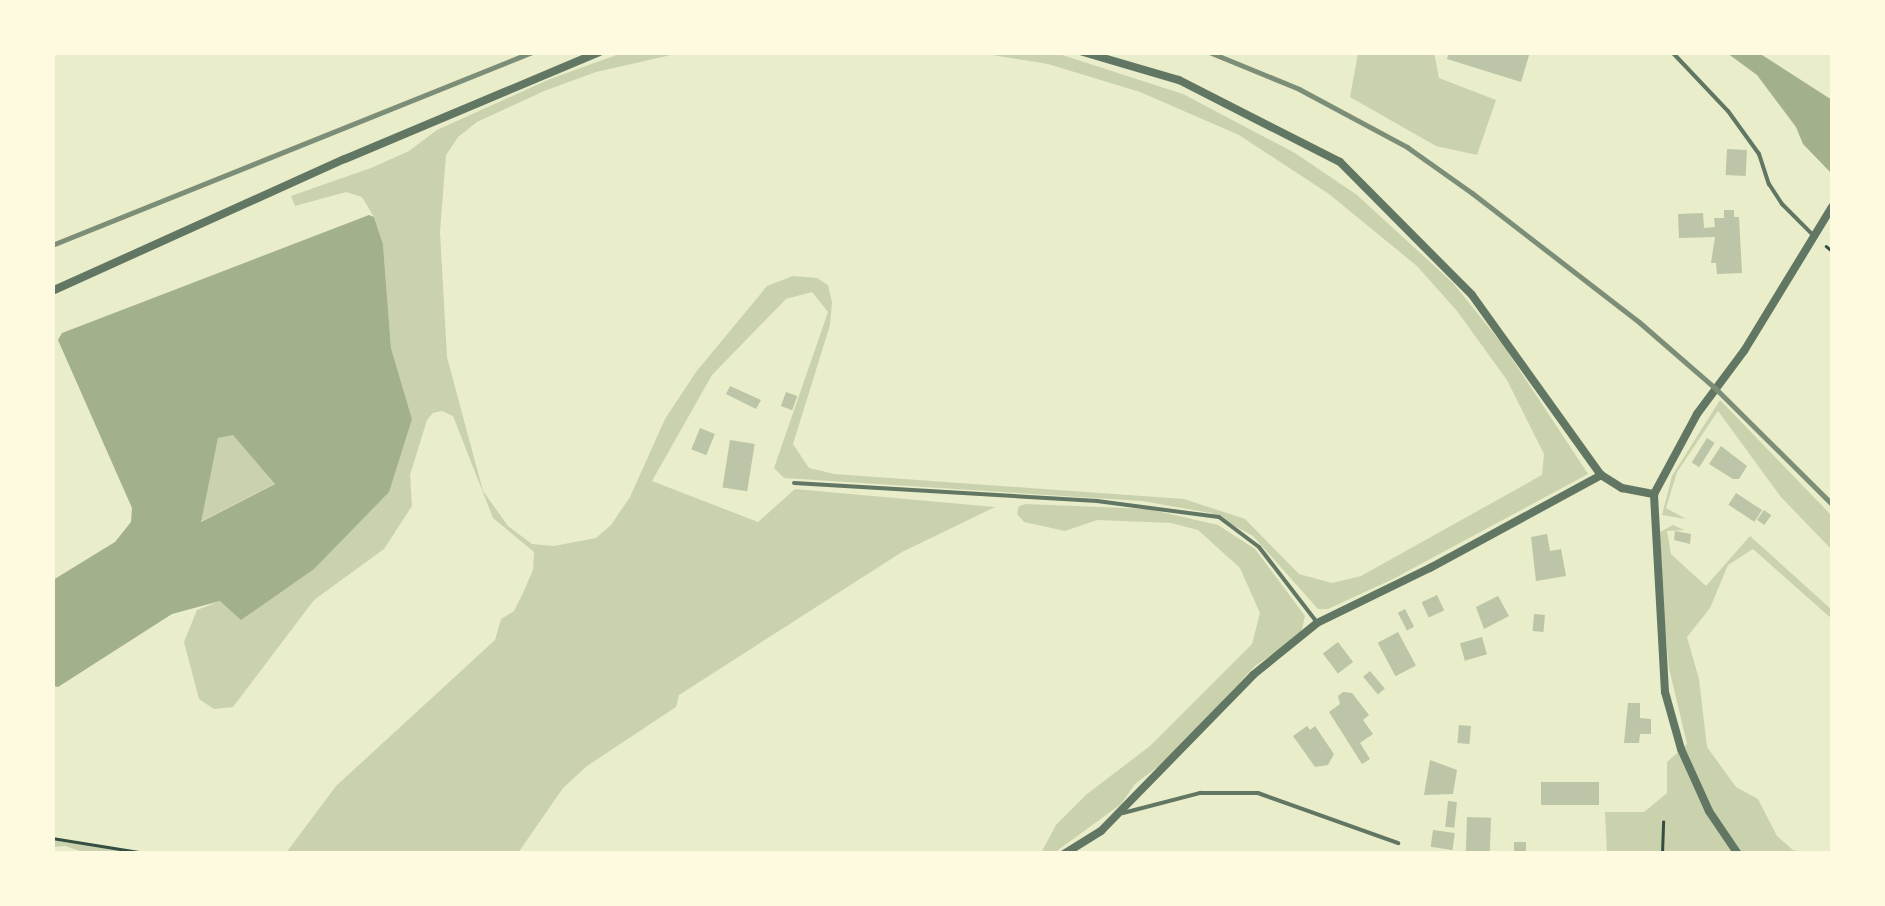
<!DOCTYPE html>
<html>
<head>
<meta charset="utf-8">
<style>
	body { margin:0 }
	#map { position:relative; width:1885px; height:906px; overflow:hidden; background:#e9edc9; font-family:"Source Sans 3",sans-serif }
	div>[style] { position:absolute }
	.green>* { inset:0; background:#cad2ad }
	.water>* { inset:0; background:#a3b18a }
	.building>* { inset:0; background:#bcc5a7; transform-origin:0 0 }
	.path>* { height:2.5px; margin:-1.25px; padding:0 1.25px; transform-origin:1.25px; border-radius:1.25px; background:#344e41 }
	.service>* { height:4px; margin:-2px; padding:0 2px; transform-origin:2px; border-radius:2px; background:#617663 }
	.minor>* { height:8px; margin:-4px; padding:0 4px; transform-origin:4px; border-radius:4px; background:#617663 }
	.rail>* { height:5px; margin:-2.5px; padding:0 2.5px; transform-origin:2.5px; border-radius:2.5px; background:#7c8e77 }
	span { translate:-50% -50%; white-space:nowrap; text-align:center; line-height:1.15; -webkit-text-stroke:8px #fefae0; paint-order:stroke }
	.frame { position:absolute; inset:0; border:55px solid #fefae0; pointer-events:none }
</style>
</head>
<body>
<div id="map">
	<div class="green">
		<div style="clip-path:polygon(1434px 52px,1439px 78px,1496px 100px,1477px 155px,1436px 146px,1350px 97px,1358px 53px)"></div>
		<div style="clip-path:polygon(622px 53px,680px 53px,596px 72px,544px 91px,477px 122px,458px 137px,446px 155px,440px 232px,447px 357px,483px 491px,508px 526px,532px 544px,554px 546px,596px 538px,611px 525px,630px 497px,665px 419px,696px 372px,767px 286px,793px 276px,817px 278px,828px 285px,832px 302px,830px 325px,793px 444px,809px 468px,834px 474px,1184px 499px,1245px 519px,1299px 574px,1332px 583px,1361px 576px,1542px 475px,1544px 454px,1507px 380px,1457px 311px,1417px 266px,1329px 194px,1239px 135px,1140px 92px,1048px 64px,980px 53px,1056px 53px,1183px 94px,1295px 153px,1357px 195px,1453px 283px,1503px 345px,1588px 474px,1393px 579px,1328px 609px,1318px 609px,1253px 536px,1211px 513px,1142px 501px,784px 478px,774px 468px,828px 312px,812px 292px,786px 299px,712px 375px,652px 481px,758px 522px,795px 489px,995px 507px,902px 552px,679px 695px,676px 707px,587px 766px,563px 788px,518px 853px,286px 853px,336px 786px,495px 640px,501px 619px,514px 611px,523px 593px,533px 570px,534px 552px,493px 518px,453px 416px,442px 411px,433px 413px,427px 420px,410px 475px,412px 506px,384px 549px,314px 600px,233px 707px,214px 709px,199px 699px,184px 642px,197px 610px,220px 601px,412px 419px,391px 348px,383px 244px,374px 217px,362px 197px,346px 192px,295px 206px,291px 196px,371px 168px,409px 151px,437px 130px,550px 79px)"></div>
		<div style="clip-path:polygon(1720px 400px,1832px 516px,1832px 550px,1781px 497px,1718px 411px,1677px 472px,1666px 508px,1686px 519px,1662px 515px,1672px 476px)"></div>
		<div style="clip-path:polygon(233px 434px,276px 483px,200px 522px,218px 438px)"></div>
		<div style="clip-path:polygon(1026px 504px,1148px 509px,1218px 525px,1255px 549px,1305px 616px,1301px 634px,1255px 666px,1173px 755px,1135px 784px,1121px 804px,1054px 853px,1041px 853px,1056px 825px,1087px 794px,1150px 746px,1252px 644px,1260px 613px,1240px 568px,1198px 530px,1171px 523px,1097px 520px,1065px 531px,1024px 522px,1017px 514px,1019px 506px)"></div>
		<div style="clip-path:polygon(1673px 525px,1684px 530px,1667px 531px,1671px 554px,1706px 586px,1750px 536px,1832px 610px,1832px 619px,1753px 549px,1728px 565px,1710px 608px,1687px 637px,1699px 679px,1707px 747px,1736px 787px,1758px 799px,1777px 836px,1793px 850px,1807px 853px,1607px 853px,1605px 812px,1644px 812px,1667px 793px,1667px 762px,1687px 744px,1669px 668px,1662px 594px,1660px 532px)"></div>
		<div style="clip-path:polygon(52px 840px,141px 853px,86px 853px,65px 846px,53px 847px)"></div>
	</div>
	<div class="water">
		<div style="clip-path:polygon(1727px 53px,1759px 53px,1832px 100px,1832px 174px,1803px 144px,1796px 127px,1757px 75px)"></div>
		<div style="clip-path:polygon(evenodd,369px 215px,374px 217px,383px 244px,391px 348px,412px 419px,389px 492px,314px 569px,241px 620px,220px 601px,172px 614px,58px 687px,53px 686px,53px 580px,115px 542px,131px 522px,132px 508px,58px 340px,62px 333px,369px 215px,233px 435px,275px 484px,201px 522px,218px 438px,233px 435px)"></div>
	</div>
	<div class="building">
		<div style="clip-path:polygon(1449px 52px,1530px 52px,1521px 82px,1447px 59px)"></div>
		<div style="left:1727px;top:149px;width:20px;height:26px;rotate:3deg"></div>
		<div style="clip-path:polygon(1724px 210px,1734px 210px,1734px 217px,1739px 217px,1742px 273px,1717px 274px,1716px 263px,1711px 263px,1715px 237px,1679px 238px,1678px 214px,1703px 213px,1704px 228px,1715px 227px,1714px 218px,1724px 218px)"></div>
		<div style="clip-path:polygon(730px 386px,761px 400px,756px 409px,726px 394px)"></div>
		<div style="left:786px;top:392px;width:12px;height:15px;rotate:20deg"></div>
		<div style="left:700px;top:428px;width:16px;height:23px;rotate:22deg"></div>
		<div style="left:1707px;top:438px;width:9px;height:29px;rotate:32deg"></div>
		<div style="left:730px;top:440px;width:25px;height:48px;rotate:9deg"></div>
		<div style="clip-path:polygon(1721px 446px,1747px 466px,1739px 479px,1733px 479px,1709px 464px)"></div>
		<div style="left:1736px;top:493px;width:31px;height:14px;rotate:33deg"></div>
		<div style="left:1764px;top:510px;width:9px;height:12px;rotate:36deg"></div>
		<div style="clip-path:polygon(1675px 531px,1691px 534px,1690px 544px,1674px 540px)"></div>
		<div style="clip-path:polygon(1547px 534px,1550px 551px,1561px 549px,1566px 576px,1536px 581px,1531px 537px)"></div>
		<div style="left:1437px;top:595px;width:17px;height:17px;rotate:65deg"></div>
		<div style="clip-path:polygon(1498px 596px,1509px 616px,1484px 629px,1476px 607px)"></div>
		<div style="left:1405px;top:609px;width:20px;height:8px;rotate:63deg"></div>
		<div style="left:1534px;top:614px;width:11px;height:17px;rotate:5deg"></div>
		<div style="left:1398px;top:632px;width:38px;height:23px;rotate:62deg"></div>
		<div style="left:1482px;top:637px;width:18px;height:23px;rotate:74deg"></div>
		<div style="left:1338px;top:642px;width:25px;height:19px;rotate:53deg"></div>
		<div style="left:1370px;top:671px;width:23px;height:9px;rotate:50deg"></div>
		<div style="clip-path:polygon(1343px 692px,1352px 693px,1369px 715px,1363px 720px,1373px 734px,1360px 743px,1370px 759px,1362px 764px,1329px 712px,1340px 704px,1338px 696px)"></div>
		<div style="clip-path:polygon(1628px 703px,1640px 703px,1640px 718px,1651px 719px,1651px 734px,1640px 734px,1639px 743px,1624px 743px)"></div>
		<div style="left:1459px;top:725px;width:12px;height:18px;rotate:5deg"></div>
		<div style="clip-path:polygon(1307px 726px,1310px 730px,1315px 726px,1334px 754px,1328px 765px,1315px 767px,1293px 736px)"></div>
		<div style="clip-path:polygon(1430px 760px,1457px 770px,1453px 794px,1424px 795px)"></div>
		<div style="left:1541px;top:782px;width:58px;height:23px"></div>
		<div style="left:1448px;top:801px;width:9px;height:26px;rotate:6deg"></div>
		<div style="left:1467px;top:817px;width:24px;height:35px;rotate:2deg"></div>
		<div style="left:1433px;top:830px;width:22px;height:17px;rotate:8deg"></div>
		<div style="left:1514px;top:842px;width:12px;height:12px"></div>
	</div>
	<div class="path">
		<div style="left:1826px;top:246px;width:8px;rotate:40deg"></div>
		<div style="left:52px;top:838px;width:100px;rotate:9.2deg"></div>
		<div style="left:1662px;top:854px;width:32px;rotate:-88deg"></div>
	</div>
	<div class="service">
		<div style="left:1672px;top:52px;width:81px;rotate:46.5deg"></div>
		<div style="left:1728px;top:111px;width:53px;rotate:54.2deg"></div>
		<div style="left:1759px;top:154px;width:32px;rotate:72deg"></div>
		<div style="left:1769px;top:184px;width:24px;rotate:57deg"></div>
		<div style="left:1782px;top:204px;width:44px;rotate:45deg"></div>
		<div style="left:794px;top:483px;width:304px;rotate:3.4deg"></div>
		<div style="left:1097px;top:501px;width:123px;rotate:7.5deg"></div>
		<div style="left:1219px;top:517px;width:50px;rotate:36.9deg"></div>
		<div style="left:1259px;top:547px;width:93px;rotate:52.4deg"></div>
		<div style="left:1123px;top:813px;width:80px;rotate:-14.6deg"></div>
		<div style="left:1200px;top:793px;width:58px"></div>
		<div style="left:1258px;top:793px;width:149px;rotate:19.7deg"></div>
	</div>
	<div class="minor">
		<div style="left:1083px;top:52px;width:100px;rotate:16.3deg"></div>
		<div style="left:1179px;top:80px;width:181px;rotate:27deg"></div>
		<div style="left:1340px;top:162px;width:187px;rotate:45.2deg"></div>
		<div style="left:1472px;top:295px;width:221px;rotate:54.4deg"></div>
		<div style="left:1601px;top:475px;width:25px;rotate:32deg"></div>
		<div style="left:1622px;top:488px;width:33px;rotate:11deg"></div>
		<div style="left:52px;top:291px;width:321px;rotate:-24.3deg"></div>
		<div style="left:345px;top:159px;width:276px;rotate:-22.8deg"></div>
		<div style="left:1064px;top:854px;width:44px;rotate:-31.9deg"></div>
		<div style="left:1101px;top:831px;width:218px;rotate:-45.7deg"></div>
		<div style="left:1253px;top:675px;width:82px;rotate:-39.1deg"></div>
		<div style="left:1317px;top:623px;width:126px;rotate:-26deg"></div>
		<div style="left:1430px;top:568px;width:195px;rotate:-28.5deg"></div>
		<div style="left:1738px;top:854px;width:52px;rotate:-124deg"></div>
		<div style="left:1709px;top:811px;width:68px;rotate:-114.3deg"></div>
		<div style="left:1681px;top:749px;width:59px;rotate:-105.7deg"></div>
		<div style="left:1665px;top:692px;width:198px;rotate:-93.2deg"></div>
		<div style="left:1654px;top:494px;width:91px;rotate:-61.7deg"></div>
		<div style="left:1697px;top:414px;width:79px;rotate:-53.3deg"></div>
		<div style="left:1744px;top:351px;width:169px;rotate:-58.6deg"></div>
	</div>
	<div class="rail">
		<div style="left:1209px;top:52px;width:97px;rotate:22.3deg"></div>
		<div style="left:1299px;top:89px;width:123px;rotate:28.2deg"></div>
		<div style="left:1407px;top:147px;width:80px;rotate:35.3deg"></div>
		<div style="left:1472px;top:193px;width:211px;rotate:37.7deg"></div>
		<div style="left:1639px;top:322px;width:102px;rotate:41deg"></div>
		<div style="left:1716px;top:389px;width:163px;rotate:44.8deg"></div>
		<div style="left:52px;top:245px;width:517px;rotate:-21.9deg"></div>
	</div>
	<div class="frame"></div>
</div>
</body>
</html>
